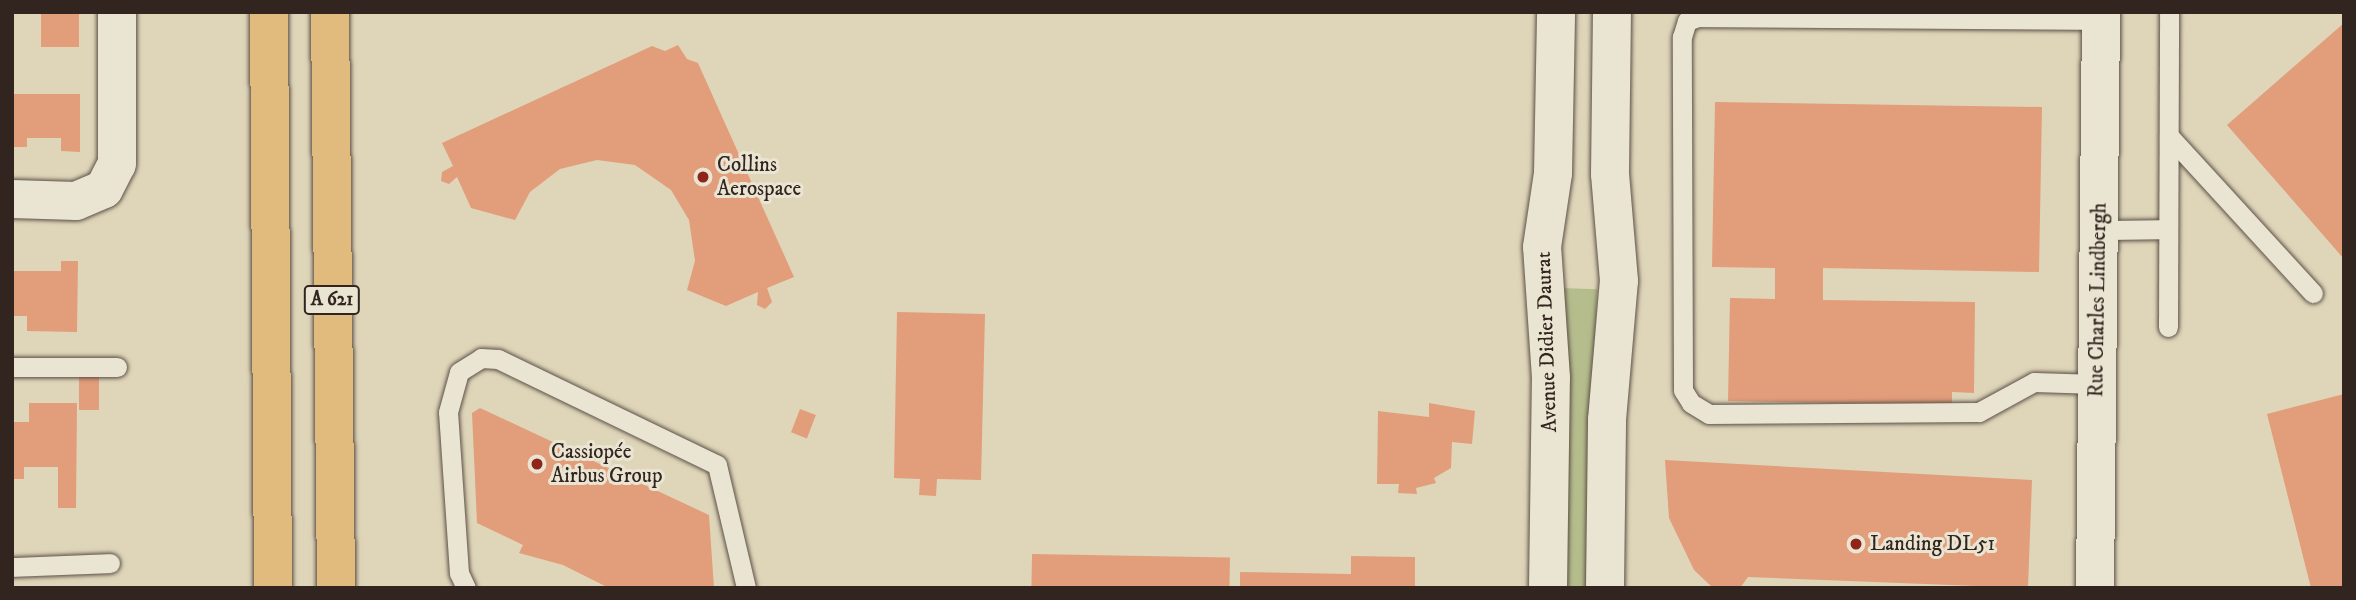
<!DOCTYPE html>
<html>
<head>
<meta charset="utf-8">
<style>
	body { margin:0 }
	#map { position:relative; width:2356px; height:600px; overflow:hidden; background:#dfd6ba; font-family:"IM FELL DW Pica",serif }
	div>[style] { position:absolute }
	.green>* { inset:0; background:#b5bd8d; transform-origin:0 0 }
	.building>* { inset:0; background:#e29d7b; transform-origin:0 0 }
	.roads { filter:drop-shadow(0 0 2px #5d5146) drop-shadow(0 0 2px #5d5146) }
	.lane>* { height:19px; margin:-9.5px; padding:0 9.5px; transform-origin:9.5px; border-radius:9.5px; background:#eae4d2 }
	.street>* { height:38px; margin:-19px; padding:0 19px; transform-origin:19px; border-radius:19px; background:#eae4d2 }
	.highway>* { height:38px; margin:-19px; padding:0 19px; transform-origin:19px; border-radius:19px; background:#e0bb7d }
	.dots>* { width:19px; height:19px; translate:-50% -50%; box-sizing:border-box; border:4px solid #eae4d2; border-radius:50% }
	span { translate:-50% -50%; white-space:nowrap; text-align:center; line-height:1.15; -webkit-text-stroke:6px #eae4d2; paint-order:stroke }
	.shield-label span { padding:2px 5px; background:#eae4d2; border:2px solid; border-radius:5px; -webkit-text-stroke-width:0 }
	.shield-label { font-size:19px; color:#32251f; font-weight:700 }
	.poi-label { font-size:21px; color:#32251f }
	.left { translate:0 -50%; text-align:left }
	.street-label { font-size:21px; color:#32251f }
	.frame { position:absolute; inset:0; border:14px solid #32251f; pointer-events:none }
</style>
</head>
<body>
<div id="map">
	<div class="green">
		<div style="left:1561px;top:288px;width:36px;height:300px;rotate:2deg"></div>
	</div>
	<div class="building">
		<div style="left:41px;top:12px;width:38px;height:35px"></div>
		<div style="clip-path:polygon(2344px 23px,2344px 259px,2227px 125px)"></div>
		<div style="clip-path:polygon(678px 45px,687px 59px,698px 63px,794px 277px,767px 288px,772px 302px,765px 309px,757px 305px,758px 292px,726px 306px,687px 290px,695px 261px,689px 220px,671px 190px,635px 165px,597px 160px,560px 169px,530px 192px,515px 220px,471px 208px,457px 177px,449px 184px,441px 181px,442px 172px,453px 166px,442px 143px,652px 46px,665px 51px)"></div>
		<div style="clip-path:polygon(12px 94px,80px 94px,80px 152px,61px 151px,61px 138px,27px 138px,27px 147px,12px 147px)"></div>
		<div style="clip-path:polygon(1715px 102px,2042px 107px,2039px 272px,1823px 268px,1823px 300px,1975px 302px,1974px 393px,1952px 392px,1952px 405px,1728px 401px,1730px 298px,1775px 299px,1775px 268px,1712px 267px)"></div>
		<div style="clip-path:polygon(61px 261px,78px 261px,77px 332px,27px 331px,27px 316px,12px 316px,12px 271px,61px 271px)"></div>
		<div style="clip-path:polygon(897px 312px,985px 314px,981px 480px,937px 479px,936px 496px,919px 495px,920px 479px,894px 478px)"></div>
		<div style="left:79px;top:376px;width:20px;height:34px"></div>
		<div style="clip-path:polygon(2344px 394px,2344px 588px,2311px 588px,2267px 414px)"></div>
		<div style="clip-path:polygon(29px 403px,77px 403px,76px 508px,58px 508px,58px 467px,24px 467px,24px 479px,12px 479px,12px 422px,29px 422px)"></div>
		<div style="clip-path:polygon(1429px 403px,1475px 411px,1472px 444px,1452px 442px,1451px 468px,1434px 478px,1436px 483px,1416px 488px,1417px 494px,1398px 493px,1399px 484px,1377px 484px,1378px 411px,1429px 417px)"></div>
		<div style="clip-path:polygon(480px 408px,709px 515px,714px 588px,609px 588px,563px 565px,519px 553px,523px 545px,477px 523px,472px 413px)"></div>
		<div style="left:800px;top:409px;width:17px;height:25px;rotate:21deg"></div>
		<div style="clip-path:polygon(1665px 460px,2032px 480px,2028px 588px,1748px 577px,1740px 588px,1713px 588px,1694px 570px,1669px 518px)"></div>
		<div style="left:1032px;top:554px;width:198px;height:34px;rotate:1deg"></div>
		<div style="clip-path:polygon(1351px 556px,1415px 557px,1415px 588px,1240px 588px,1240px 572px,1351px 574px)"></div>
	</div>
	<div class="roads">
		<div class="lane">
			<div style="left:2169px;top:136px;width:213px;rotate:47.5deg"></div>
			<div style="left:2099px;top:230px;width:69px;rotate:-0.8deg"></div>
			<div style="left:2168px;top:327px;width:315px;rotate:-89.8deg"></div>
			<div style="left:12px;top:367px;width:105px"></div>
			<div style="left:2097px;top:384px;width:63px;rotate:-178.2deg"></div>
			<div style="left:2034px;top:382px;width:63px;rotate:151.4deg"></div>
			<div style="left:1979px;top:412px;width:270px;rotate:179.6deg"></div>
			<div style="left:1709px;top:414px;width:21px;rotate:-149deg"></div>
			<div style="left:1691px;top:403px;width:15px;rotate:-122deg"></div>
			<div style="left:1683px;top:390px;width:353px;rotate:-90.2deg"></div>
			<div style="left:1682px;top:37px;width:17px;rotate:-73deg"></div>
			<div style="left:1687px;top:21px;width:12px;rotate:-20deg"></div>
			<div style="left:1698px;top:17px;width:403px;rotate:0.4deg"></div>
			<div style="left:12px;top:567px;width:98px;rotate:-2.3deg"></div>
			<div style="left:466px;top:588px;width:17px;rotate:-115deg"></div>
			<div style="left:459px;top:573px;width:161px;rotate:-93.9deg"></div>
			<div style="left:448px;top:412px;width:41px;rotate:-74.6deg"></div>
			<div style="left:459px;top:372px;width:26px;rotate:-32deg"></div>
			<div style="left:481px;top:358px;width:17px;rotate:3deg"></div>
			<div style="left:498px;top:359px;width:243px;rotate:25.8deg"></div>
			<div style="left:717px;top:465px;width:126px;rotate:76.7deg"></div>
		</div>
		<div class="street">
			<div style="left:12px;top:199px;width:64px;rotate:1.8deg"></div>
			<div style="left:76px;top:201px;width:30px;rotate:-23deg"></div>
			<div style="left:104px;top:189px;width:28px;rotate:-63deg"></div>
			<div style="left:117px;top:164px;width:152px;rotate:-90deg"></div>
			<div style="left:1548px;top:588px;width:210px;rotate:-89.2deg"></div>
			<div style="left:1551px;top:378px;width:131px;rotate:-93.9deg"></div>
			<div style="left:1542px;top:247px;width:75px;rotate:-81.5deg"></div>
			<div style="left:1553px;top:173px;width:161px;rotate:-88.9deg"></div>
			<div style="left:1605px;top:588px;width:168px;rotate:-89.3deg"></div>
			<div style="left:1607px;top:420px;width:140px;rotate:-85.1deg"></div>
			<div style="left:1619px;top:281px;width:107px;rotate:-94.8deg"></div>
			<div style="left:1610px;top:174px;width:162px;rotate:-89.3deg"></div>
			<div style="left:2095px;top:588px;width:576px;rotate:-89.4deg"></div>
		</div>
		<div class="highway">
			<div style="left:269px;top:12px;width:576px;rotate:89.6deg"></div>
			<div style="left:330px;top:12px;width:576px;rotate:89.4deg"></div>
		</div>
	</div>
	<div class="dots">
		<div style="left:703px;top:177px;background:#8f2418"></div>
		<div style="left:537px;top:464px;background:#8f2418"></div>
		<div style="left:1856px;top:544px;background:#8f2418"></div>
	</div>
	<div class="shield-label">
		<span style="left:332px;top:300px">A 621</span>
	</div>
	<div class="poi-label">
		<span class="left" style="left:717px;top:177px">Collins<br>Aerospace</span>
		<span class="left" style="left:551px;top:464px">Cassiopée<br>Airbus Group</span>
		<span class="left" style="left:1870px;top:544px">Landing DL51</span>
	</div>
	<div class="street-label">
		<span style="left:2098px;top:300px;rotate:-89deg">Rue Charles Lindbergh</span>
		<span style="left:1547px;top:342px;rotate:-92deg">Avenue Didier Daurat</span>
	</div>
	<div class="frame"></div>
</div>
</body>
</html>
